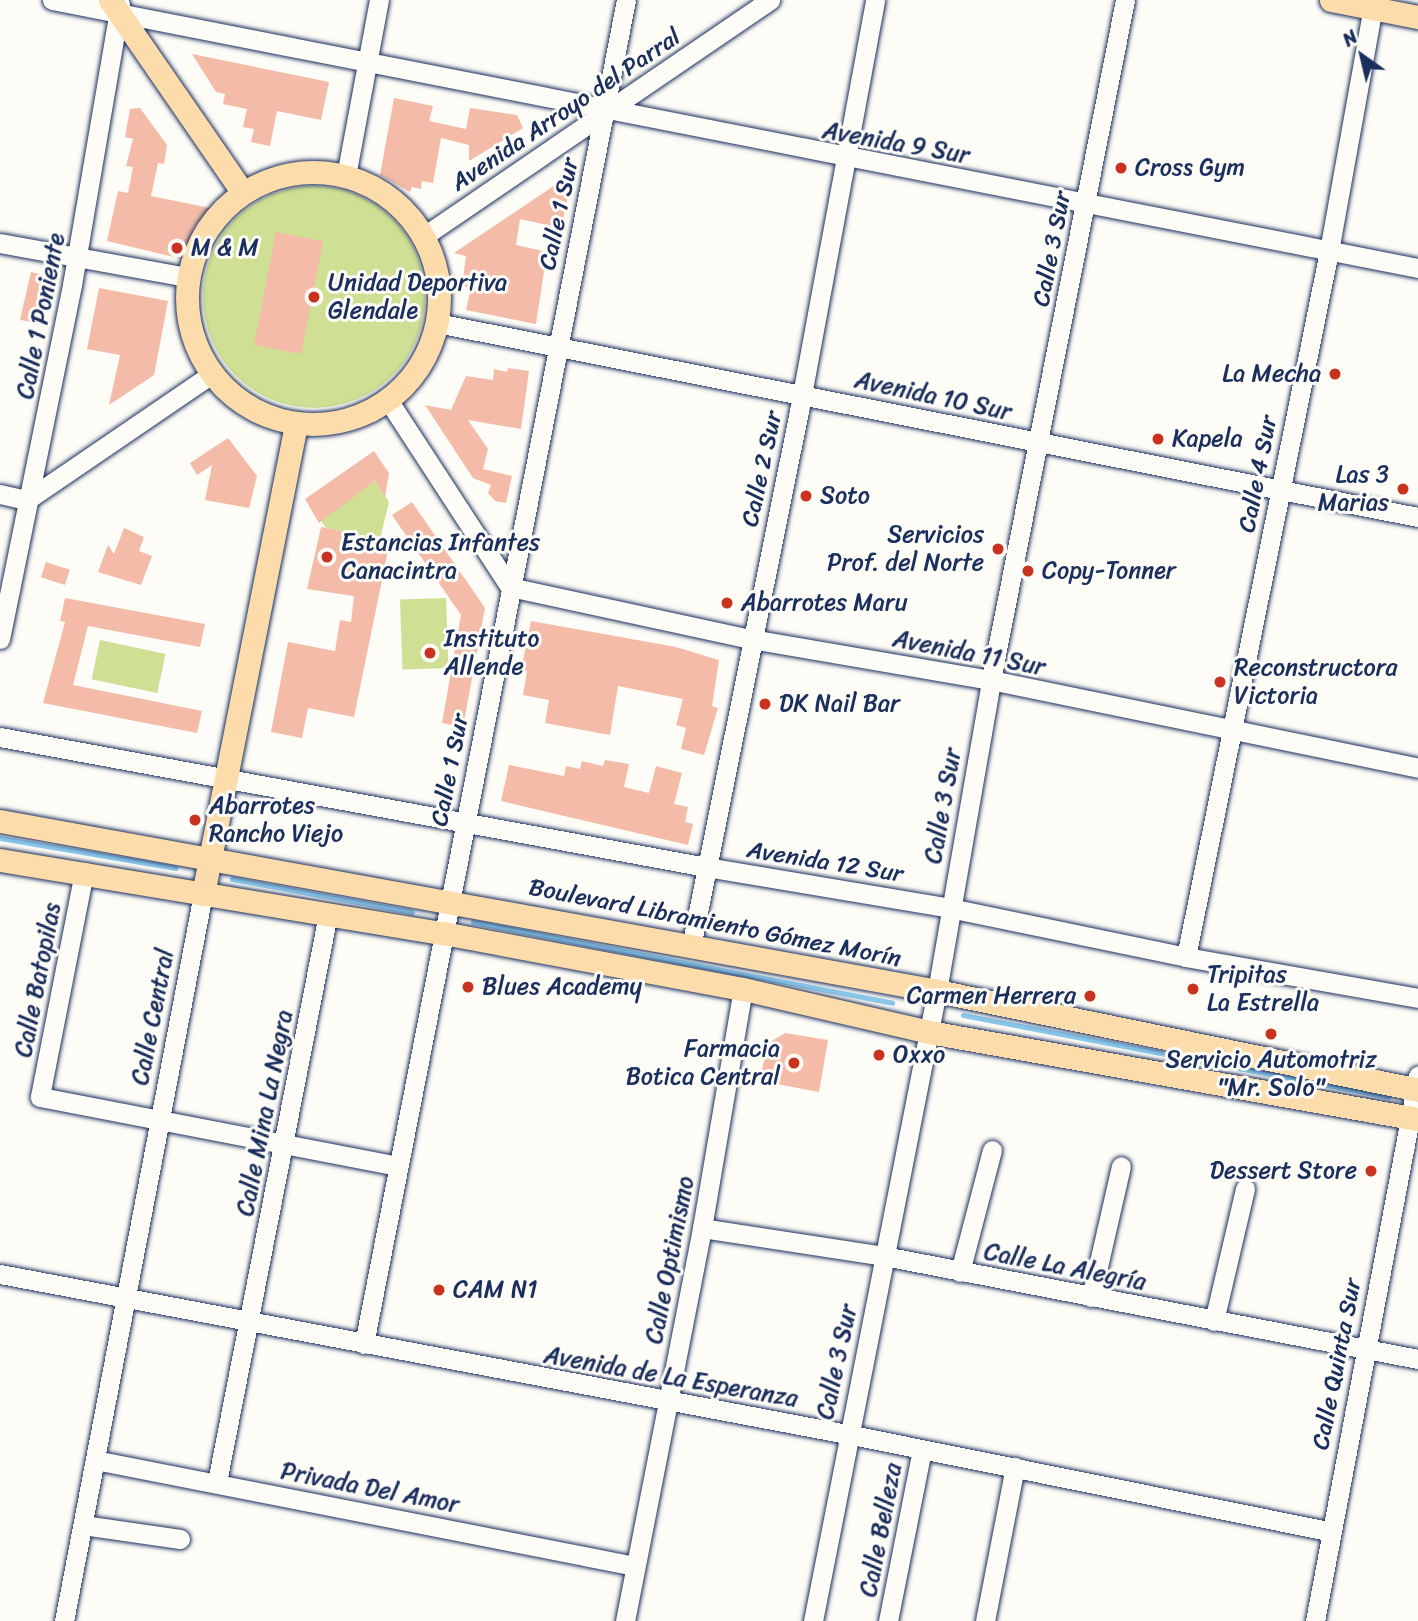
<!DOCTYPE html>
<html>
<head>
<meta charset="utf-8">
<style>
	body { margin:0 }
	#map { position:relative; width:1418px; height:1621px; overflow:hidden; background:#fdfcf7; font-family:Sriracha,sans-serif }
	div>[style] { position:absolute }
	.green>* { inset:0; background:#cfdf93; transform-origin:0 0 }
	.round { border-radius:50% }
	.stream>* { height:5px; margin:-2.5px; padding:0 2.5px; transform-origin:2.5px; border-radius:2.5px; background:#8ac8eb }
	.building>* { inset:0; background:#f4bca8; transform-origin:0 0 }
	.roads { filter:drop-shadow(0 0 2px #1b2f5e) drop-shadow(0 0 2px #1b2f5e) }
	.minor>* { height:19px; margin:-9.5px; padding:0 9.5px; transform-origin:9.5px; border-radius:9.5px; background:#fdfcf7 }
	.major>* { height:23px; margin:-11.5px; padding:0 11.5px; transform-origin:11.5px; border-radius:11.5px; background:#fcdcab }
	.major>.ring { margin:-11.5px; padding:0; box-sizing:content-box; background:none; border:23px solid #fcdcab; border-radius:50% }
	.dots>* { width:19px; height:19px; translate:-50% -50%; box-sizing:border-box; border:4px solid #fdfcf7; border-radius:50% }
	span { translate:-50% -50%; white-space:nowrap; text-align:center; line-height:1.15; -webkit-text-stroke:6px #fdfcf7; paint-order:stroke }
	.street-label { font-size:24px; color:#1b2f5e }
	.poi-label { font-size:24px; color:#1b2f5e }
	.left { translate:0 -50%; text-align:left }
	.right { translate:-100% -50%; text-align:right }
	.north { position:absolute; left:1327px; top:21px; width:70px; height:70px; -webkit-text-stroke:5px #fdfcf7; paint-order:stroke; rotate:326deg; font-size:19px; font-weight:700; line-height:28px; text-align:center; color:#1b2f5e }
	.north::after { content:''; display:block; margin:auto; width:24px; height:32px; background:#1b2f5e; clip-path:polygon(50% 0,100% 100%,50% 72%,0 100%) }
</style>
</head>
<body>
<div id="map">
	<div class="green">
		<div class="round" style="left:203px;top:186px;width:222px;height:222px"></div>
		<div style="clip-path:polygon(375px 481px,389px 502px,380px 539px,326px 528px,321px 521px,328px 514px)"></div>
		<div style="left:446px;top:598px;width:70px;height:46px;rotate:88deg"></div>
		<div style="left:100px;top:640px;width:67px;height:40px;rotate:12deg"></div>
	</div>
	<div class="stream">
		<div style="left:0;top:838px;width:178px;rotate:9.7deg"></div>
		<div style="left:232px;top:879px;width:183px;rotate:10.4deg"></div>
		<div style="left:473px;top:922px;width:427px;rotate:10.9deg"></div>
		<div style="left:963px;top:1015px;width:433px;rotate:10.9deg"></div>
	</div>
	<div class="building">
		<div style="clip-path:polygon(192px 54px,329px 82px,321px 120px,277px 111px,270px 146px,251px 142px,254px 129px,243px 127px,247px 109px,223px 104px,225px 94px,216px 92px)"></div>
		<div style="clip-path:polygon(394px 98px,433px 106px,429px 121px,466px 129px,470px 108px,517px 115px,523px 128px,469px 161px,469px 145px,441px 138px,433px 183px,422px 181px,421px 189px,412px 187px,410px 192px,380px 175px)"></div>
		<div style="clip-path:polygon(140px 108px,167px 145px,164px 164px,158px 163px,151px 196px,210px 208px,194px 227px,182px 259px,107px 241px,118px 191px,128px 193px,133px 167px,126px 166px,133px 139px,125px 137px,130px 109px)"></div>
		<div style="clip-path:polygon(558px 183px,568px 196px,561px 228px,520px 219px,516px 245px,547px 252px,536px 324px,466px 310px,471px 288px,462px 286px,466px 256px,454px 253px)"></div>
		<div style="left:276px;top:232px;width:48px;height:115px;rotate:11deg"></div>
		<div style="left:31px;top:272px;width:23px;height:49px;rotate:13deg"></div>
		<div style="clip-path:polygon(99px 288px,168px 301px,154px 375px,109px 405px,120px 355px,87px 349px)"></div>
		<div style="clip-path:polygon(508px 368px,529px 371px,521px 429px,468px 420px,488px 449px,483px 469px,512px 476px,506px 503px,495px 501px,488px 493px,491px 485px,473px 478px,425px 405px,451px 410px,466px 376px,493px 380px,494px 369px,507px 372px)"></div>
		<div style="clip-path:polygon(228px 438px,257px 476px,249px 508px,205px 500px,212px 465px,197px 475px,190px 463px)"></div>
		<div style="clip-path:polygon(374px 451px,389px 473px,385px 497px,375px 481px,319px 523px,305px 499px)"></div>
		<div style="clip-path:polygon(412px 502px,485px 608px,463px 727px,442px 723px,461px 615px,392px 515px)"></div>
		<div style="clip-path:polygon(321px 527px,390px 541px,354px 717px,308px 708px,302px 738px,271px 732px,288px 642px,335px 651px,340px 620px,351px 622px,354px 596px,307px 589px)"></div>
		<div style="clip-path:polygon(124px 528px,144px 537px,139px 551px,152px 556px,141px 585px,98px 572px,108px 545px,114px 554px)"></div>
		<div style="left:46px;top:562px;width:25px;height:16px;rotate:18deg"></div>
		<div style="clip-path:polygon(65px 598px,205px 624px,200px 647px,88px 626px,73px 685px,202px 711px,197px 733px,43px 703px,65px 622px,60px 621px)"></div>
		<div style="clip-path:polygon(531px 621px,676px 647px,719px 660px,712px 706px,718px 708px,704px 755px,681px 749px,686px 728px,676px 725px,683px 699px,618px 686px,610px 735px,545px 723px,549px 700px,523px 695px,527px 671px,521px 670px)"></div>
		<div style="clip-path:polygon(605px 760px,629px 764px,624px 787px,649px 793px,656px 766px,682px 773px,674px 804px,688px 807px,685px 822px,693px 824px,688px 845px,501px 801px,509px 765px,564px 776px,566px 766px,580px 769px,582px 761px,603px 766px)"></div>
		<div style="clip-path:polygon(785px 1033px,828px 1040px,819px 1092px,760px 1081px,767px 1044px)"></div>
	</div>
	<div class="roads">
		<div class="minor">
			<div style="left:52px;top:0;width:1392px;rotate:11.1deg"></div>
			<div style="left:346px;top:176px;width:179px;rotate:-79.4deg"></div>
			<div style="left:424px;top:236px;width:419px;rotate:-34.3deg"></div>
			<div style="left:0;top:243px;width:191px;rotate:10.3deg"></div>
			<div style="left:437px;top:323px;width:1000px;rotate:11.19deg"></div>
			<div style="left:388px;top:400px;width:223px;rotate:56.9deg"></div>
			<div style="left:510px;top:587px;width:247px;rotate:12.2deg"></div>
			<div style="left:751px;top:639px;width:243px;rotate:9.7deg"></div>
			<div style="left:991px;top:680px;width:436px;rotate:11.6deg"></div>
			<div style="left:0;top:494px;width:28px;rotate:13deg"></div>
			<div style="left:27px;top:500px;width:224px;rotate:-34.3deg"></div>
			<div style="left:0;top:639px;width:361px;rotate:-78.5deg"></div>
			<div style="left:72px;top:285px;width:285px;rotate:-80.3deg"></div>
			<div style="left:0;top:737px;width:718px;rotate:10.43deg"></div>
			<div style="left:706px;top:867px;width:247px;rotate:9.5deg"></div>
			<div style="left:950px;top:908px;width:241px;rotate:11.7deg"></div>
			<div style="left:1186px;top:957px;width:236px;rotate:10deg"></div>
			<div style="left:84px;top:872px;width:229px;rotate:101.1deg"></div>
			<div style="left:40px;top:1097px;width:365px;rotate:10.9deg"></div>
			<div style="left:691px;top:947px;width:547px;rotate:-78.61deg"></div>
			<div style="left:799px;top:411px;width:418px;rotate:-79.5deg"></div>
			<div style="left:1186px;top:957px;width:720px;rotate:-78.55deg"></div>
			<div style="left:1329px;top:251px;width:255px;rotate:-79.8deg"></div>
			<div style="left:702px;top:1228px;width:184px;rotate:8.7deg"></div>
			<div style="left:884px;top:1256px;width:544px;rotate:10.92deg"></div>
			<div style="left:960px;top:1272px;width:126px;rotate:-75.3deg"></div>
			<div style="left:0;top:1274px;width:862px;rotate:10.7deg"></div>
			<div style="left:847px;top:1434px;width:494px;rotate:11.4deg"></div>
			<div style="left:1091px;top:1297px;width:134px;rotate:-77.1deg"></div>
			<div style="left:1214px;top:1321px;width:136px;rotate:-76.8deg"></div>
			<div style="left:364px;top:1344px;width:1369px;rotate:-78.97deg"></div>
			<div style="left:95px;top:1460px;width:550px;rotate:11.11deg"></div>
			<div style="left:217px;top:1482px;width:579px;rotate:-78.94deg"></div>
			<div style="left:83px;top:1525px;width:98px;rotate:8.2deg"></div>
			<div style="left:64px;top:1621px;width:740px;rotate:-79.18deg"></div>
			<div style="left:625px;top:1621px;width:400px;rotate:-78.9deg"></div>
			<div style="left:702px;top:1228px;width:242px;rotate:-80.3deg"></div>
			<div style="left:813px;top:1621px;width:642px;rotate:-78.87deg"></div>
			<div style="left:937px;top:991px;width:316px;rotate:-80.1deg"></div>
			<div style="left:991px;top:680px;width:693px;rotate:-78.85deg"></div>
			<div style="left:888px;top:1621px;width:175px;rotate:-78.8deg"></div>
			<div style="left:985px;top:1621px;width:157px;rotate:-79deg"></div>
			<div style="left:1315px;top:1621px;width:555px;rotate:-79.3deg"></div>
		</div>
		<div class="major">
			<div style="left:110px;top:0;width:234px;rotate:55.4deg"></div>
			<div style="left:1331px;top:0;width:89px;rotate:11.1deg"></div>
			<div class="ring" style="left:187px;top:172px;width:229px;height:229px"></div>
			<div style="left:0;top:821px;width:952px;rotate:10.28deg"></div>
			<div style="left:937px;top:991px;width:491px;rotate:11.6deg"></div>
			<div style="left:0;top:860px;width:449px;rotate:9.4deg"></div>
			<div style="left:443px;top:933px;width:305px;rotate:10.6deg"></div>
			<div style="left:743px;top:989px;width:191px;rotate:13deg"></div>
			<div style="left:929px;top:1032px;width:497px;rotate:10.1deg"></div>
			<div style="left:203px;top:894px;width:480px;rotate:-78.8deg"></div>
		</div>
	</div>
	<div class="dots">
		<div style="left:1121px;top:168px;background:#c8321e"></div>
		<div style="left:177px;top:248px;background:#c8321e"></div>
		<div style="left:314px;top:297px;background:#c8321e"></div>
		<div style="left:1335px;top:374px;background:#c8321e"></div>
		<div style="left:1158px;top:439px;background:#c8321e"></div>
		<div style="left:1403px;top:489px;background:#c8321e"></div>
		<div style="left:806px;top:496px;background:#c8321e"></div>
		<div style="left:998px;top:549px;background:#c8321e"></div>
		<div style="left:327px;top:557px;background:#c8321e"></div>
		<div style="left:1028px;top:571px;background:#c8321e"></div>
		<div style="left:727px;top:603px;background:#c8321e"></div>
		<div style="left:430px;top:653px;background:#c8321e"></div>
		<div style="left:1220px;top:682px;background:#c8321e"></div>
		<div style="left:765px;top:704px;background:#c8321e"></div>
		<div style="left:195px;top:820px;background:#c8321e"></div>
		<div style="left:468px;top:987px;background:#c8321e"></div>
		<div style="left:1193px;top:989px;background:#c8321e"></div>
		<div style="left:1090px;top:996px;background:#c8321e"></div>
		<div style="left:1271px;top:1034px;background:#c8321e"></div>
		<div style="left:879px;top:1055px;background:#c8321e"></div>
		<div style="left:794px;top:1063px;background:#c8321e"></div>
		<div style="left:1371px;top:1171px;background:#c8321e"></div>
		<div style="left:439px;top:1290px;background:#c8321e"></div>
	</div>
	<div class="street-label">
		<span style="left:566px;top:110px;rotate:-34deg">Avenida Arroyo del Parral</span>
		<span style="left:896px;top:143px;rotate:10deg">Avenida 9 Sur</span>
		<span style="left:559px;top:214px;rotate:-78deg">Calle 1 Sur</span>
		<span style="left:1052px;top:249px;rotate:-79deg">Calle 3 Sur</span>
		<span style="left:41px;top:316px;rotate:-79deg">Calle 1 Poniente</span>
		<span style="left:933px;top:396px;rotate:12deg">Avenida 10 Sur</span>
		<span style="left:762px;top:469px;rotate:-78deg">Calle 2 Sur</span>
		<span style="left:1258px;top:474px;rotate:-79deg">Calle 4 Sur</span>
		<span style="left:969px;top:653px;rotate:11deg">Avenida 11 Sur</span>
		<span style="left:450px;top:770px;rotate:-79deg">Calle 1 Sur</span>
		<span style="left:943px;top:806px;rotate:-80deg">Calle 3 Sur</span>
		<span style="left:825px;top:862px;rotate:9deg">Avenida 12 Sur</span>
		<span style="left:715px;top:923px;rotate:11deg">Boulevard Libramiento Gómez Morín</span>
		<span style="left:38px;top:980px;rotate:-79deg">Calle Batopilas</span>
		<span style="left:153px;top:1017px;rotate:-79deg">Calle Central</span>
		<span style="left:265px;top:1113px;rotate:-79deg">Calle Mina La Negra</span>
		<span style="left:670px;top:1260px;rotate:-79deg">Calle Optimismo</span>
		<span style="left:1065px;top:1267px;rotate:11deg">Calle La Alegría</span>
		<span style="left:837px;top:1362px;rotate:-78deg">Calle 3 Sur</span>
		<span style="left:1337px;top:1364px;rotate:-79deg">Calle Quinta Sur</span>
		<span style="left:671px;top:1377px;rotate:10deg">Avenida de La Esperanza</span>
		<span style="left:370px;top:1488px;rotate:11deg">Privada Del Amor</span>
		<span style="left:881px;top:1530px;rotate:-79deg">Calle Belleza</span>
	</div>
	<div class="poi-label">
		<span class="left" style="left:1135px;top:168px">Cross Gym</span>
		<span class="left" style="left:191px;top:248px">M &amp; M</span>
		<span class="left" style="left:328px;top:297px">Unidad Deportiva<br>Glendale</span>
		<span class="right" style="left:1321px;top:374px">La Mecha</span>
		<span class="left" style="left:1172px;top:439px">Kapela</span>
		<span class="right" style="left:1389px;top:489px">Las 3<br>Marias</span>
		<span class="left" style="left:820px;top:496px">Soto</span>
		<span class="right" style="left:984px;top:549px">Servicios<br>Prof. del Norte</span>
		<span class="left" style="left:341px;top:557px">Estancias Infantes<br>Canacintra</span>
		<span class="left" style="left:1042px;top:571px">Copy-Tonner</span>
		<span class="left" style="left:741px;top:603px">Abarrotes Maru</span>
		<span class="left" style="left:444px;top:653px">Instituto<br>Allende</span>
		<span class="left" style="left:1234px;top:682px">Reconstructora<br>Victoria</span>
		<span class="left" style="left:779px;top:704px">DK Nail Bar</span>
		<span class="left" style="left:209px;top:820px">Abarrotes<br>Rancho Viejo</span>
		<span class="left" style="left:1207px;top:989px">Tripitas<br>La Estrella</span>
		<span class="left" style="left:482px;top:987px">Blues Academy</span>
		<span class="right" style="left:1076px;top:996px">Carmen Herrera</span>
		<span class="right" style="left:780px;top:1063px">Farmacia<br>Botica Central</span>
		<span class="left" style="left:893px;top:1055px">Oxxo</span>
		<span style="left:1271px;top:1074px">Servicio Automotriz<br>"Mr. Solo"</span>
		<span class="right" style="left:1357px;top:1171px">Dessert Store</span>
		<span class="left" style="left:453px;top:1290px">CAM N1</span>
	</div>
	<div class="north">N</div>
</div>
</body>
</html>
